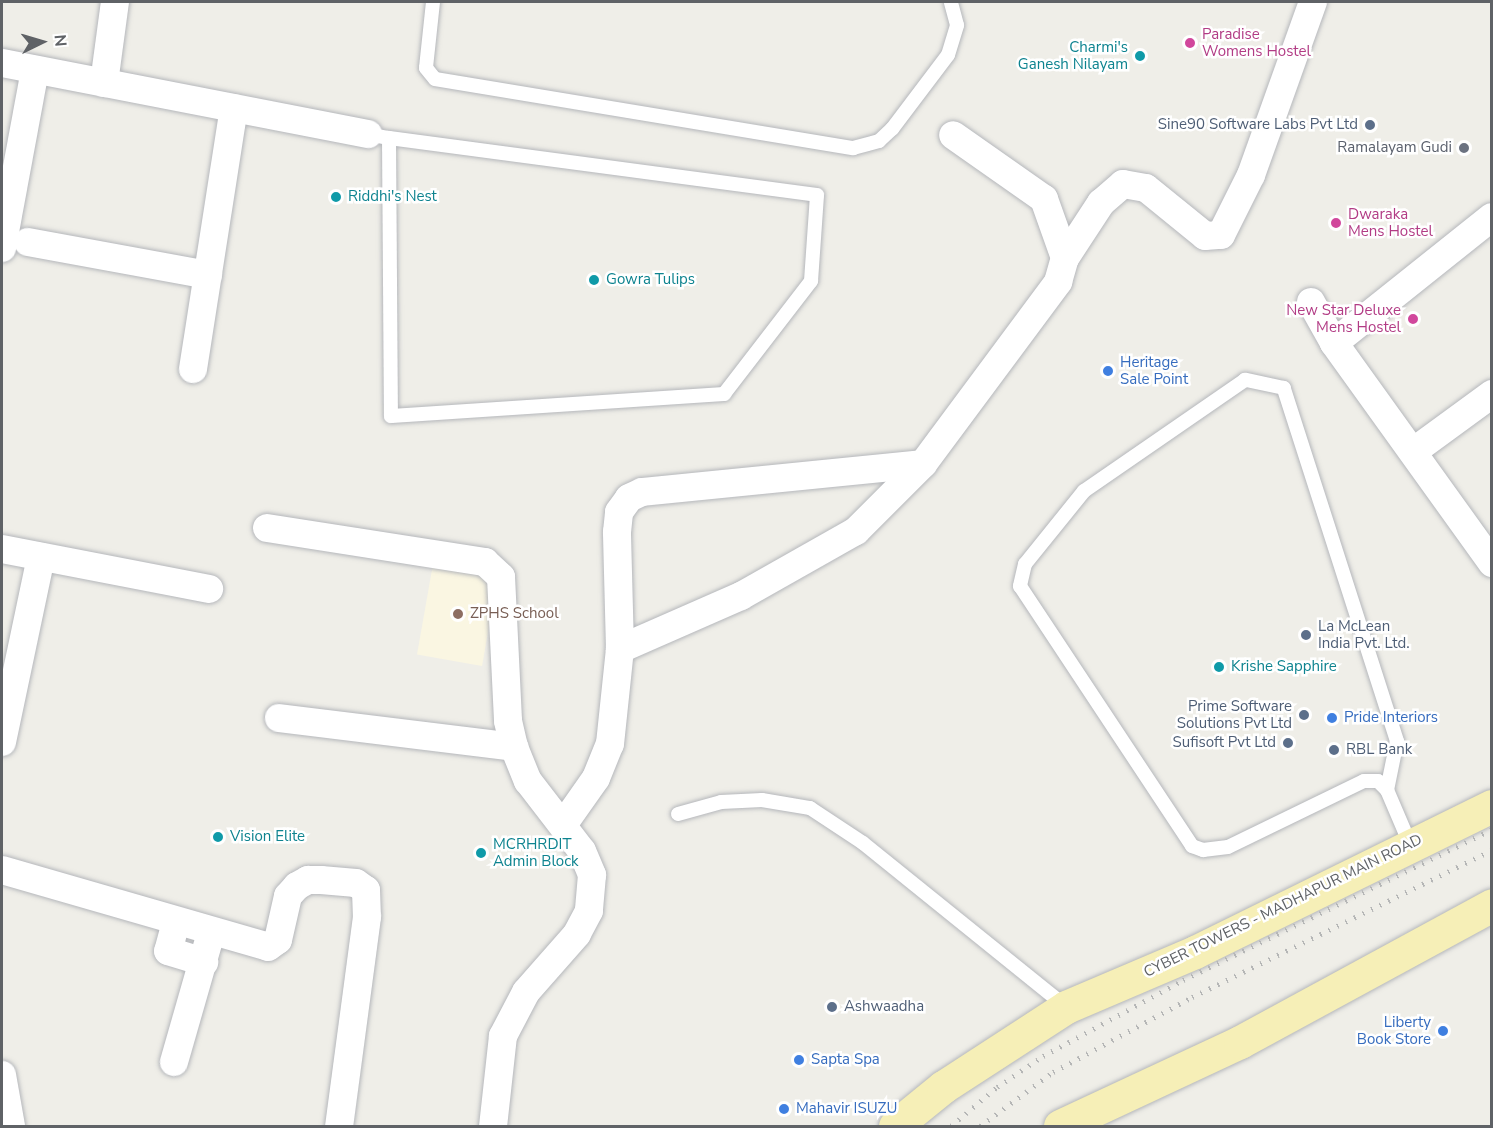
<!DOCTYPE html>
<html>
<head>
<meta charset="utf-8">
<style>
	body { margin:0 }
	#map { position:relative; width:1493px; height:1128px; overflow:hidden; background:#efeee8; font-family:"Nunito Sans",sans-serif }
	div>[style] { position:absolute }
	.commercial>* { inset:0; background:#faf6e2; transform-origin:0 0 }
	.roads { filter:drop-shadow(0 0 2px #b5b7bb) drop-shadow(0 0 2px #b5b7bb) }
	.service>* { height:14px; margin:-7px; padding:0 7px; transform-origin:7px; border-radius:7px; background:#fff }
	.minor>* { height:28px; margin:-14px; padding:0 14px; transform-origin:14px; border-radius:14px; background:#fff }
	.primary>* { height:33px; margin:-16.5px; padding:0 16.5px; transform-origin:16.5px; border-radius:16.5px; background:#f6efb7 }
	.rail>* { height:4.5px; margin-top:-2.25px; transform-origin:0; background:repeating-linear-gradient(90deg,#b5b6b6 0 1.5px,transparent 0 9.5px) }
	.dots>* { width:16px; height:16px; translate:-50% -50%; box-sizing:border-box; border:3px solid #fff; border-radius:50% }
	span { translate:-50% -50%; white-space:nowrap; text-align:center; line-height:1.15; -webkit-text-stroke:5px #fff; paint-order:stroke }
	.hotel-label { font-size:15px; color:#b23c85 }
	.left { translate:0 -50%; text-align:left }
	.right { translate:-100% -50%; text-align:right }
	.culture-label { font-size:15px; color:#0d838f }
	.service-label { font-size:15px; color:#4e5e75 }
	.worship-label { font-size:15px; color:#5b616d }
	.shop-label { font-size:15px; color:#366cbe }
	.education-label { font-size:15px; color:#785e54 }
	.street-label { font-size:15px; color:#5f6266 }
	.frame { position:absolute; inset:0; border:3px solid #5f6266; pointer-events:none }
	.north { position:absolute; left:12px; top:12px; width:60px; height:60px; -webkit-text-stroke:4px #fff; paint-order:stroke; rotate:85deg; font-size:16px; font-weight:700; line-height:24px; text-align:center; color:#5f6266 }
	.north::after { content:''; display:block; margin:auto; width:21px; height:27px; background:#5f6266; clip-path:polygon(50% 0,100% 100%,50% 72%,0 100%) }
</style>
</head>
<body>
<div id="map">
	<div class="commercial">
		<div style="left:433px;top:564px;width:66px;height:92px;rotate:10deg"></div>
	</div>
	<div class="roads">
		<div class="service">
			<div style="left:433px;top:2px;width:66px;rotate:96.1deg"></div>
			<div style="left:426px;top:68px;width:14px;rotate:51deg"></div>
			<div style="left:435px;top:79px;width:424px;rotate:9.4deg"></div>
			<div style="left:853px;top:148px;width:27px;rotate:-15deg"></div>
			<div style="left:879px;top:141px;width:18px;rotate:-43deg"></div>
			<div style="left:892px;top:129px;width:93px;rotate:-52.9deg"></div>
			<div style="left:948px;top:55px;width:31px;rotate:-73deg"></div>
			<div style="left:957px;top:25px;width:24px;rotate:-105deg"></div>
			<div style="left:368px;top:134px;width:21px;rotate:11deg"></div>
			<div style="left:389px;top:138px;width:278px;rotate:89.6deg"></div>
			<div style="left:391px;top:416px;width:334px;rotate:-3.8deg"></div>
			<div style="left:724px;top:394px;width:143px;rotate:-52.4deg"></div>
			<div style="left:811px;top:281px;width:86px;rotate:-86deg"></div>
			<div style="left:817px;top:195px;width:432px;rotate:-172.4deg"></div>
			<div style="left:1387px;top:790px;width:50px;rotate:-78.5deg"></div>
			<div style="left:1397px;top:741px;width:371px;rotate:-107.8deg"></div>
			<div style="left:1284px;top:388px;width:40px;rotate:-168deg"></div>
			<div style="left:1245px;top:380px;width:196px;rotate:145.4deg"></div>
			<div style="left:1084px;top:491px;width:94px;rotate:128.9deg"></div>
			<div style="left:1025px;top:564px;width:23px;rotate:103deg"></div>
			<div style="left:1020px;top:586px;width:312px;rotate:56.5deg"></div>
			<div style="left:1192px;top:846px;width:12px;rotate:20deg"></div>
			<div style="left:1203px;top:850px;width:25px;rotate:-7deg"></div>
			<div style="left:1228px;top:847px;width:151px;rotate:-25.9deg"></div>
			<div style="left:1364px;top:781px;width:14px"></div>
			<div style="left:1378px;top:781px;width:13px;rotate:45deg"></div>
			<div style="left:1387px;top:790px;width:59px;rotate:66.9deg"></div>
			<div style="left:678px;top:814px;width:45px;rotate:-15.6deg"></div>
			<div style="left:721px;top:802px;width:41px;rotate:-2.8deg"></div>
			<div style="left:762px;top:800px;width:49px;rotate:9.5deg"></div>
			<div style="left:810px;top:808px;width:64px;rotate:33.4deg"></div>
			<div style="left:863px;top:843px;width:261px;rotate:38.9deg"></div>
		</div>
		<div class="minor">
			<div style="left:2px;top:63px;width:373px;rotate:11deg"></div>
			<div style="left:104px;top:83px;width:82px;rotate:-82.3deg"></div>
			<div style="left:28px;top:242px;width:183px;rotate:10.4deg"></div>
			<div style="left:2px;top:248px;width:181px;rotate:-79.5deg"></div>
			<div style="left:1065px;top:258px;width:66px;rotate:-56.8deg"></div>
			<div style="left:1101px;top:203px;width:29px;rotate:-41deg"></div>
			<div style="left:1123px;top:184px;width:23px;rotate:10deg"></div>
			<div style="left:1146px;top:188px;width:76px;rotate:39.1deg"></div>
			<div style="left:1205px;top:236px;width:16px;rotate:-4deg"></div>
			<div style="left:1221px;top:235px;width:67px;rotate:-63.4deg"></div>
			<div style="left:1251px;top:175px;width:184px;rotate:-70.3deg"></div>
			<div style="left:1311px;top:302px;width:47px;rotate:60.7deg"></div>
			<div style="left:1334px;top:343px;width:271px;rotate:54.3deg"></div>
			<div style="left:1334px;top:343px;width:202px;rotate:-38.6deg"></div>
			<div style="left:193px;top:369px;width:264px;rotate:-81.1deg"></div>
			<div style="left:1414px;top:451px;width:97px;rotate:-36.2deg"></div>
			<div style="left:267px;top:528px;width:221px;rotate:8.9deg"></div>
			<div style="left:485px;top:562px;width:22px;rotate:43deg"></div>
			<div style="left:501px;top:577px;width:144px;rotate:87.2deg"></div>
			<div style="left:508px;top:721px;width:27px;rotate:77deg"></div>
			<div style="left:514px;top:747px;width:37px;rotate:68deg"></div>
			<div style="left:528px;top:781px;width:88px;rotate:52.4deg"></div>
			<div style="left:582px;top:851px;width:26px;rotate:67deg"></div>
			<div style="left:592px;top:875px;width:36px;rotate:95deg"></div>
			<div style="left:589px;top:911px;width:26px;rotate:118deg"></div>
			<div style="left:577px;top:934px;width:77px;rotate:131.3deg"></div>
			<div style="left:526px;top:992px;width:50px;rotate:117.6deg"></div>
			<div style="left:503px;top:1036px;width:91px;rotate:96.3deg"></div>
			<div style="left:2px;top:549px;width:211px;rotate:10.9deg"></div>
			<div style="left:620px;top:649px;width:132px;rotate:-23.7deg"></div>
			<div style="left:741px;top:596px;width:132px;rotate:-29.5deg"></div>
			<div style="left:856px;top:531px;width:95px;rotate:-45deg"></div>
			<div style="left:923px;top:464px;width:227px;rotate:-53.4deg"></div>
			<div style="left:1058px;top:282px;width:25px;rotate:-74deg"></div>
			<div style="left:1065px;top:258px;width:63px;rotate:-109.6deg"></div>
			<div style="left:1044px;top:199px;width:111px;rotate:-144.9deg"></div>
			<div style="left:279px;top:718px;width:237px;rotate:7deg"></div>
			<div style="left:2px;top:742px;width:189px;rotate:-78.1deg"></div>
			<div style="left:563px;top:825px;width:57px;rotate:-54.9deg"></div>
			<div style="left:596px;top:778px;width:37px;rotate:-68deg"></div>
			<div style="left:610px;top:744px;width:96px;rotate:-84deg"></div>
			<div style="left:620px;top:649px;width:117px;rotate:-91.5deg"></div>
			<div style="left:617px;top:532px;width:20px;rotate:-84deg"></div>
			<div style="left:619px;top:512px;width:17px;rotate:-54deg"></div>
			<div style="left:629px;top:498px;width:14px;rotate:-25deg"></div>
			<div style="left:642px;top:492px;width:282px;rotate:-5.7deg"></div>
			<div style="left:2px;top:870px;width:277px;rotate:16.1deg"></div>
			<div style="left:268px;top:947px;width:12px;rotate:-35deg"></div>
			<div style="left:278px;top:940px;width:45px;rotate:-77.2deg"></div>
			<div style="left:288px;top:896px;width:13px;rotate:-48deg"></div>
			<div style="left:297px;top:886px;width:13px;rotate:-29deg"></div>
			<div style="left:308px;top:880px;width:13px"></div>
			<div style="left:321px;top:880px;width:35px;rotate:5deg"></div>
			<div style="left:356px;top:883px;width:12px;rotate:35deg"></div>
			<div style="left:366px;top:890px;width:27px;rotate:88deg"></div>
			<div style="left:367px;top:917px;width:211px;rotate:97.6deg"></div>
			<div style="left:176px;top:922px;width:30px;rotate:105deg"></div>
			<div style="left:168px;top:951px;width:38px;rotate:17deg"></div>
			<div style="left:174px;top:1062px;width:134px;rotate:-74deg"></div>
			<div style="left:2px;top:1075px;width:52px;rotate:80deg"></div>
		</div>
		<div class="primary">
			<div style="left:895px;top:1126px;width:62px;rotate:-39.1deg"></div>
			<div style="left:943px;top:1087px;width:147px;rotate:-33deg"></div>
			<div style="left:1066px;top:1007px;width:140px;rotate:-23.1deg"></div>
			<div style="left:1195px;top:952px;width:331px;rotate:-26.2deg"></div>
			<div style="left:1060px;top:1126px;width:199px;rotate:-25deg"></div>
			<div style="left:1240px;top:1042px;width:287px;rotate:-28.5deg"></div>
		</div>
	</div>
	<div class="rail">
		<div style="left:951px;top:1126px;width:60px;rotate:-40.3deg"></div>
		<div style="left:997px;top:1087px;width:55px;rotate:-34deg"></div>
		<div style="left:1043px;top:1056px;width:159px;rotate:-28.5deg"></div>
		<div style="left:1183px;top:980px;width:344px;rotate:-26deg"></div>
		<div style="left:980px;top:1126px;width:91px;rotate:-36.5deg"></div>
		<div style="left:1053px;top:1072px;width:158px;rotate:-28.3deg"></div>
		<div style="left:1192px;top:997px;width:334px;rotate:-26.1deg"></div>
	</div>
	<div class="dots">
		<div style="left:1190px;top:43px;background:#d1479c"></div>
		<div style="left:1140px;top:56px;background:#0f9aa8"></div>
		<div style="left:1370px;top:125px;background:#5c6f8a"></div>
		<div style="left:1464px;top:148px;background:#6b7280"></div>
		<div style="left:336px;top:197px;background:#0f9aa8"></div>
		<div style="left:1336px;top:223px;background:#d1479c"></div>
		<div style="left:594px;top:280px;background:#0f9aa8"></div>
		<div style="left:1413px;top:319px;background:#d1479c"></div>
		<div style="left:1108px;top:371px;background:#3f7fe0"></div>
		<div style="left:458px;top:614px;background:#8d6e63"></div>
		<div style="left:1306px;top:635px;background:#5c6f8a"></div>
		<div style="left:1219px;top:667px;background:#0f9aa8"></div>
		<div style="left:1304px;top:715px;background:#5c6f8a"></div>
		<div style="left:1332px;top:718px;background:#3f7fe0"></div>
		<div style="left:1288px;top:743px;background:#5c6f8a"></div>
		<div style="left:1334px;top:750px;background:#5c6f8a"></div>
		<div style="left:218px;top:837px;background:#0f9aa8"></div>
		<div style="left:481px;top:853px;background:#0f9aa8"></div>
		<div style="left:832px;top:1007px;background:#5c6f8a"></div>
		<div style="left:1443px;top:1031px;background:#3f7fe0"></div>
		<div style="left:799px;top:1060px;background:#3f7fe0"></div>
		<div style="left:784px;top:1109px;background:#3f7fe0"></div>
	</div>
	<div class="hotel-label">
		<span class="left" style="left:1202px;top:43px">Paradise<br>Womens Hostel</span>
		<span class="left" style="left:1348px;top:223px">Dwaraka<br>Mens Hostel</span>
		<span class="right" style="left:1401px;top:319px">New Star Deluxe<br>Mens Hostel</span>
	</div>
	<div class="culture-label">
		<span class="right" style="left:1128px;top:56px">Charmi's<br>Ganesh Nilayam</span>
		<span class="left" style="left:348px;top:197px">Riddhi's Nest</span>
		<span class="left" style="left:606px;top:280px">Gowra Tulips</span>
		<span class="left" style="left:1231px;top:667px">Krishe Sapphire</span>
		<span class="left" style="left:230px;top:837px">Vision Elite</span>
		<span class="left" style="left:493px;top:853px">MCRHRDIT<br>Admin Block</span>
	</div>
	<div class="service-label">
		<span class="right" style="left:1358px;top:125px">Sine90 Software Labs Pvt Ltd</span>
		<span class="left" style="left:1318px;top:635px">La McLean<br>India Pvt. Ltd.</span>
		<span class="right" style="left:1292px;top:715px">Prime Software<br>Solutions Pvt Ltd</span>
		<span class="right" style="left:1276px;top:743px">Sufisoft Pvt Ltd</span>
		<span class="left" style="left:1346px;top:750px">RBL Bank</span>
		<span class="left" style="left:844px;top:1007px">Ashwaadha</span>
	</div>
	<div class="worship-label">
		<span class="right" style="left:1452px;top:148px">Ramalayam Gudi</span>
	</div>
	<div class="shop-label">
		<span class="left" style="left:1120px;top:371px">Heritage<br>Sale Point</span>
		<span class="left" style="left:1344px;top:718px">Pride Interiors</span>
		<span class="right" style="left:1431px;top:1031px">Liberty<br>Book Store</span>
		<span class="left" style="left:811px;top:1060px">Sapta Spa</span>
		<span class="left" style="left:796px;top:1109px">Mahavir ISUZU</span>
	</div>
	<div class="education-label">
		<span class="left" style="left:470px;top:614px">ZPHS School</span>
	</div>
	<div class="street-label">
		<span style="left:1283px;top:906px;rotate:-26deg">CYBER TOWERS - MADHAPUR MAIN ROAD</span>
	</div>
	<div class="frame"></div>
	<div class="north">N</div>
</div>
</body>
</html>
